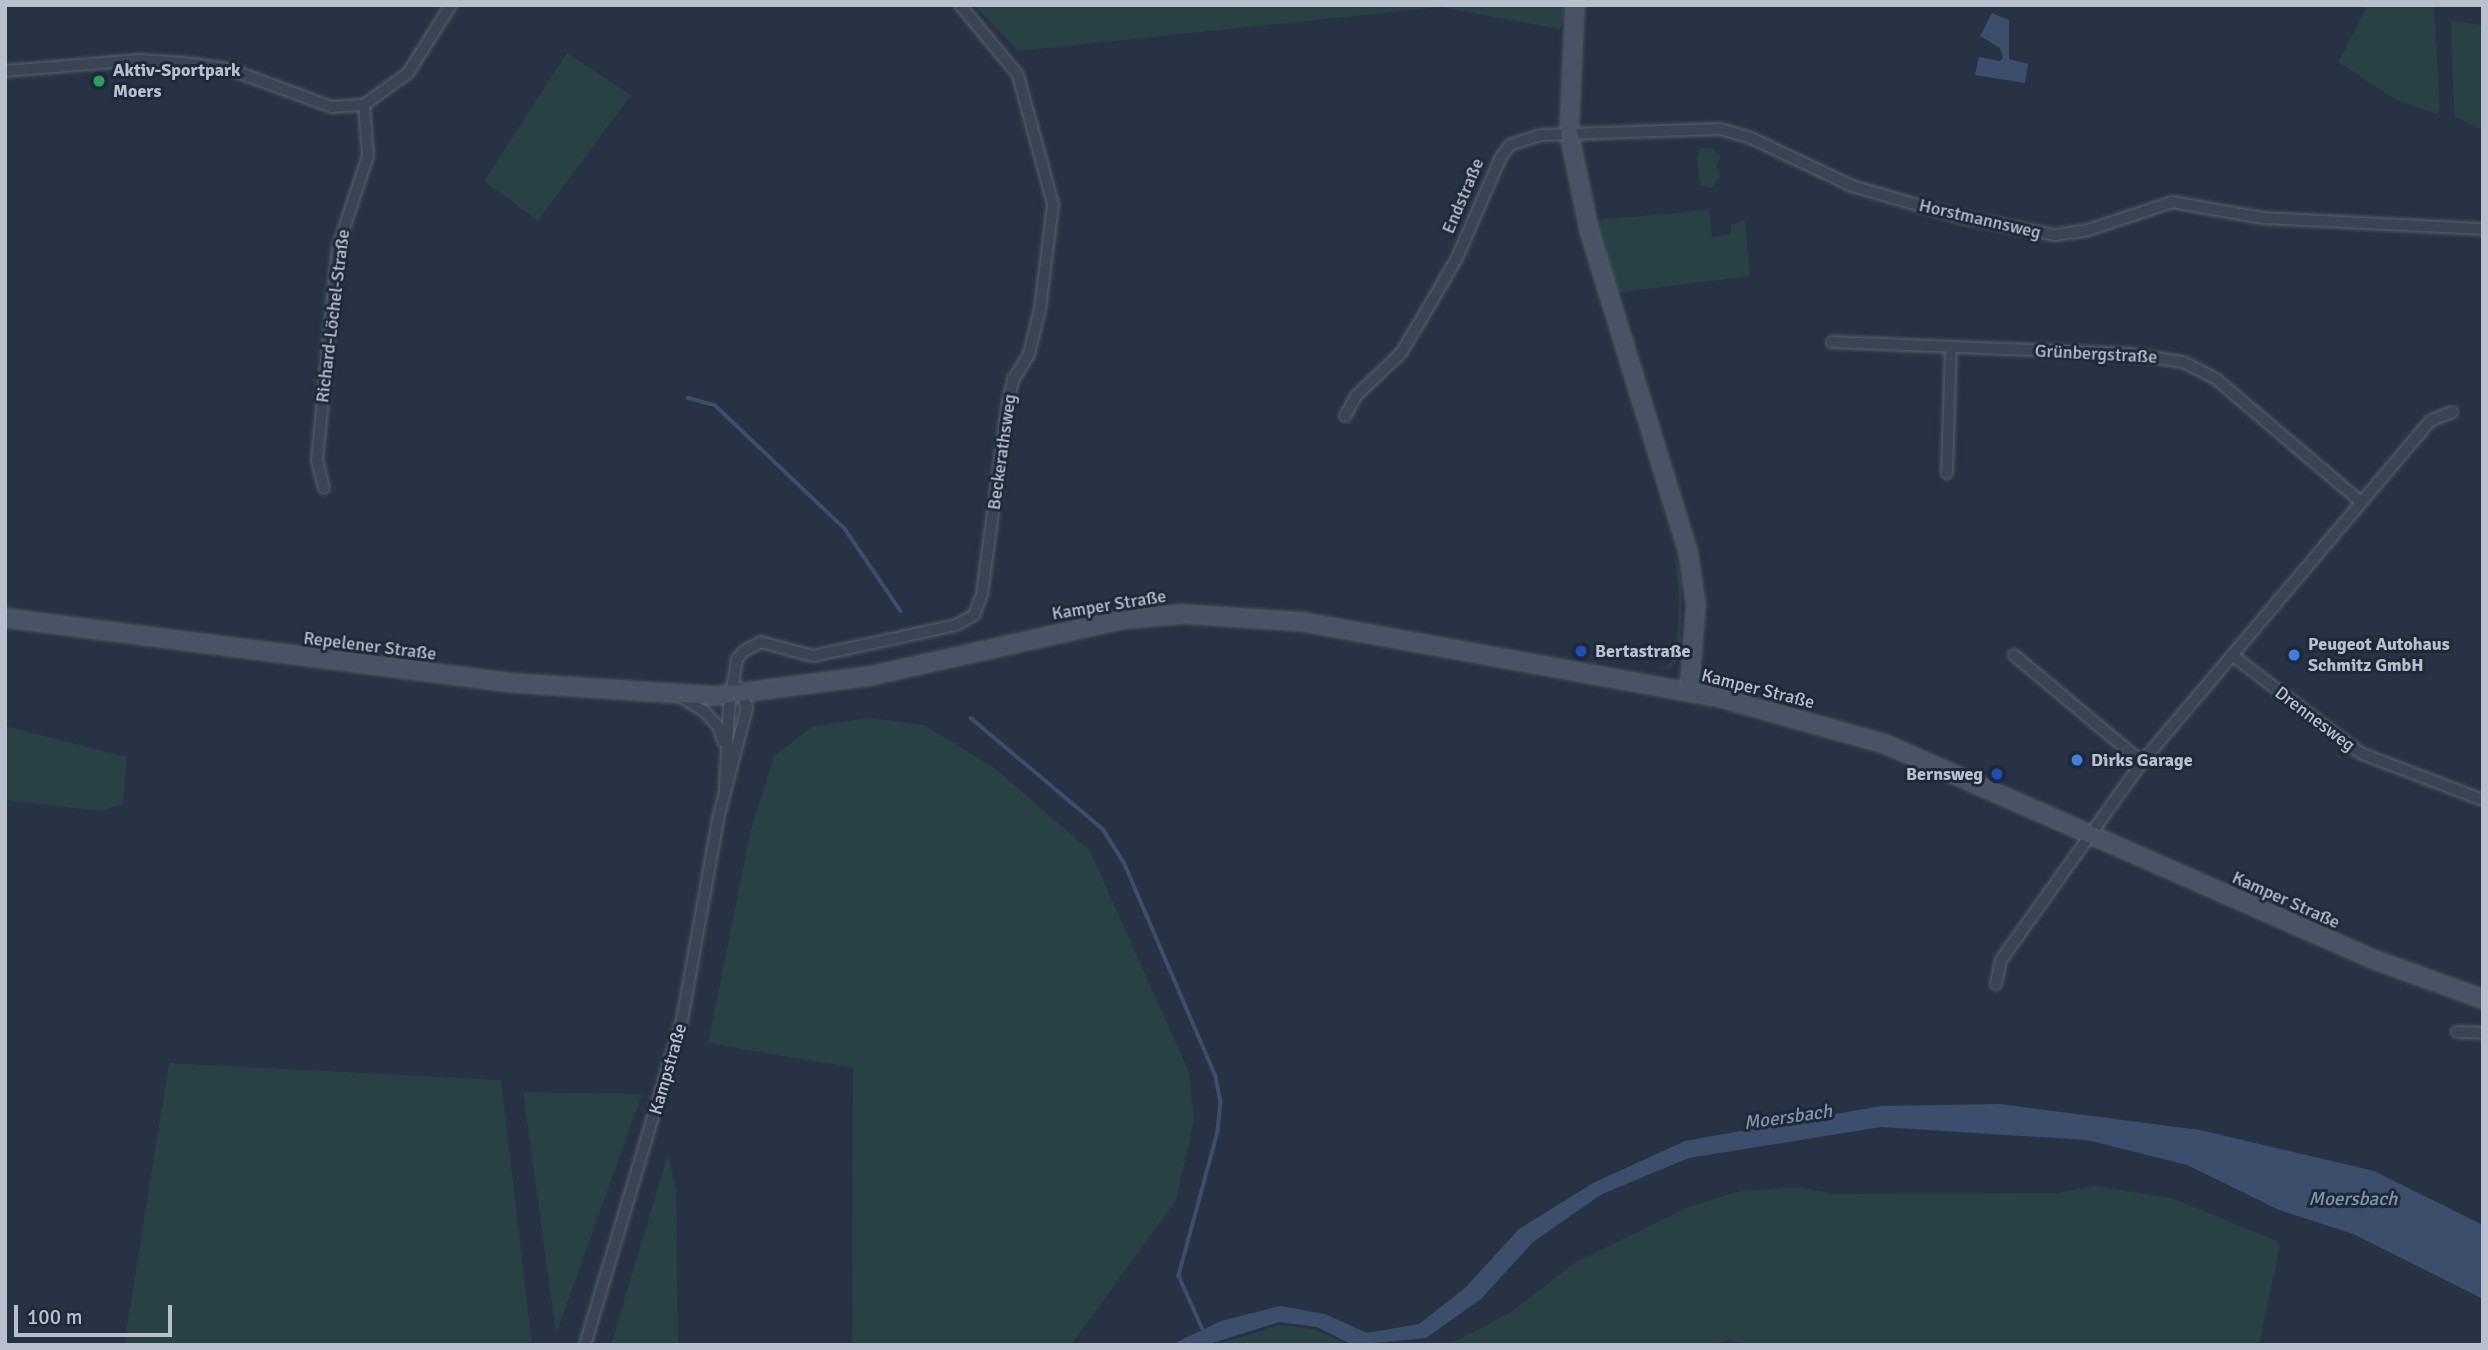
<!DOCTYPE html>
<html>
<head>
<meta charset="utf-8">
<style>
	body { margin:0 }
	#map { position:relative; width:2488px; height:1350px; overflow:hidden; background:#273244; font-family:Signika,sans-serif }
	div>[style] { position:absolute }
	.green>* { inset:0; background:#294044 }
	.water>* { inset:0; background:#3c4e6c }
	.stream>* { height:3.5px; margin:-1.75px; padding:0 1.75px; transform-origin:1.75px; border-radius:1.75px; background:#3c4e6c }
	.roads { filter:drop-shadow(0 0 2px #596270) drop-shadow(0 0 2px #596270) }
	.street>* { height:10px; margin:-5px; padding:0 5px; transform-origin:5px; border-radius:5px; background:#3b4453 }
	.secondary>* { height:16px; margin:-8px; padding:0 8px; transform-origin:8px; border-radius:8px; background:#495366 }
	.dots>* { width:19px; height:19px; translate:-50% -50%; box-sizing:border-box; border:4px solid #202939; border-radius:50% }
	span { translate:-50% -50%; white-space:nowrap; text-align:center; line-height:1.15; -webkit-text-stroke:6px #202939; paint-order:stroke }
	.poi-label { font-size:18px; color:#b8c0cd; font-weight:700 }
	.left { translate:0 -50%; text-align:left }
	.right { translate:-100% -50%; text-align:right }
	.street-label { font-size:18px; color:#b8c0cd }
	.water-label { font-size:19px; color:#7f94b4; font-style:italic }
	.frame { position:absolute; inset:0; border:7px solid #b8c0cd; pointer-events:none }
	.scale { position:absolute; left:14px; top:1305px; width:158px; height:32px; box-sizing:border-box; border:4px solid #b8c0cd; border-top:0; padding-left:9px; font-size:21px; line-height:24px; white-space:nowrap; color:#b8c0cd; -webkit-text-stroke:5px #202939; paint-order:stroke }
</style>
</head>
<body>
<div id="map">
	<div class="green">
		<div style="clip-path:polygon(974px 5px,1567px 5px,1560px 29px,1440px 7px,1018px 51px)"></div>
		<div style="clip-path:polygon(2368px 5px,2434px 5px,2440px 109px,2437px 114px,2396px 100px,2338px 62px)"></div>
		<div style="clip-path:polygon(2451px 21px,2483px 25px,2483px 130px,2454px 116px)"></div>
		<div style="clip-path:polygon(567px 53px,631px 95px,538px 221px,484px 181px)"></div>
		<div style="clip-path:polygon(1701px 148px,1712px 148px,1721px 157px,1716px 165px,1720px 175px,1712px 188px,1700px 185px,1697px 158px)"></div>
		<div style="clip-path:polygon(1709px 210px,1712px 237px,1731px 234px,1731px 225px,1745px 220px,1750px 276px,1616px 293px,1595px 220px)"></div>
		<div style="clip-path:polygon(1675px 553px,1682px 584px,1681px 640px,1676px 663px,1667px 669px,1657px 668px,1666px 667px,1676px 655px,1679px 599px)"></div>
		<div style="clip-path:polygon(869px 718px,924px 725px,996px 769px,1090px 851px,1189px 1072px,1194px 1121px,1176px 1200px,1071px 1345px,852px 1345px,853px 1068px,708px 1043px,750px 833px,774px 756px,813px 726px)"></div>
		<div style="clip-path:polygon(5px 726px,127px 757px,123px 804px,100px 811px,5px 800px)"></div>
		<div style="clip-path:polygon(169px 1063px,501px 1080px,532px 1345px,124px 1345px)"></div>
		<div style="clip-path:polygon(523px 1092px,642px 1094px,556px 1334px)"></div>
		<div style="clip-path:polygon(668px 1154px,676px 1190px,678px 1345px,611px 1345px)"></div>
		<div style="clip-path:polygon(2095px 1186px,2172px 1198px,2277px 1241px,2280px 1246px,2259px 1345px,1755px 1345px,1729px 1340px,1708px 1345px,1448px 1345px,1511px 1312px,1576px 1262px,1689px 1207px,1740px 1191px,1800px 1187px,1833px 1194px,2056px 1193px)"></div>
		<div style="clip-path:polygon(1280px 1325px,1316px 1330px,1348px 1345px,1215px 1345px)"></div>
	</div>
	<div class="water">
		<div style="clip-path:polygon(1992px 13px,2009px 20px,2009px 59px,2028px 64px,2025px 83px,1975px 75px,1979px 57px,2000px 61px,2003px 58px,2000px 48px,1980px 36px)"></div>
		<div style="clip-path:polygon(1999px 1104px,2200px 1130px,2374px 1171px,2483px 1225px,2483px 1299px,2353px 1234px,2279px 1210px,2187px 1165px,2087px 1140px,1881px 1127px,1689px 1158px,1602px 1194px,1533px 1242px,1481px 1299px,1426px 1338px,1353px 1345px,1317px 1327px,1279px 1322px,1206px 1345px,1171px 1345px,1221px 1321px,1280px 1306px,1325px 1314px,1367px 1333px,1419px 1324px,1465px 1288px,1519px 1229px,1593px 1183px,1685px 1141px,1881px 1106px)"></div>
	</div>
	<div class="stream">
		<div style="left:688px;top:398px;width:28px;rotate:15deg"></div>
		<div style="left:715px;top:405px;width:180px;rotate:43.6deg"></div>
		<div style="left:845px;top:529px;width:99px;rotate:55.7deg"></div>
		<div style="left:971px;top:718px;width:172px;rotate:40.1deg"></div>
		<div style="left:1103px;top:829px;width:39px;rotate:58deg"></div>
		<div style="left:1124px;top:862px;width:234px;rotate:66.8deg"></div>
		<div style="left:1216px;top:1077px;width:25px;rotate:79deg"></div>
		<div style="left:1221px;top:1102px;width:30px;rotate:96deg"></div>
		<div style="left:1218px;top:1132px;width:149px;rotate:105.2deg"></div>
		<div style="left:1179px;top:1276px;width:61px;rotate:65.9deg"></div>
	</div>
	<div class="roads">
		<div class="street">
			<div style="left:5px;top:71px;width:135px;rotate:-4.7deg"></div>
			<div style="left:140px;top:60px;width:45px;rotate:3.8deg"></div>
			<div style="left:185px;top:63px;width:44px;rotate:7.8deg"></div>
			<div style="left:229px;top:69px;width:110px;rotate:20.3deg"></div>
			<div style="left:332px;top:107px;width:32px;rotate:-4deg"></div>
			<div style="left:364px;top:105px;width:54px;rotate:-36deg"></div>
			<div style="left:408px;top:73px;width:80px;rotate:-57.7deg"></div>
			<div style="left:1832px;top:342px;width:298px;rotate:2.3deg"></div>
			<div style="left:2130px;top:354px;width:54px;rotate:8.6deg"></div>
			<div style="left:2183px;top:362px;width:37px;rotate:27deg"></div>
			<div style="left:2216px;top:379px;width:189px;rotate:40.3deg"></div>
			<div style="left:1345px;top:416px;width:23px;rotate:-61deg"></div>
			<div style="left:1356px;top:396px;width:62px;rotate:-43.7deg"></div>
			<div style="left:1401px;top:353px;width:33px;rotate:-59deg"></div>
			<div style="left:1418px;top:325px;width:78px;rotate:-59.8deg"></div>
			<div style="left:1457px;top:258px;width:110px;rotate:-66.5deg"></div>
			<div style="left:1501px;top:157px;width:15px;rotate:-53deg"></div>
			<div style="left:1510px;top:145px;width:32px;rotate:-18deg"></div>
			<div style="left:1540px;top:135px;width:180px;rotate:-1.9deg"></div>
			<div style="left:1720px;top:129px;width:32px;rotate:16deg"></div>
			<div style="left:1751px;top:138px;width:112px;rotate:25.4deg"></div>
			<div style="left:1852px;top:186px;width:108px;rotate:16.1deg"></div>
			<div style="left:1956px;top:216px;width:101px;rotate:10.9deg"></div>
			<div style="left:2055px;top:235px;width:30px;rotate:-8deg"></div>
			<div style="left:2085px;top:231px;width:92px;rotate:-18.4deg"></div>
			<div style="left:2172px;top:202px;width:92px;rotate:10deg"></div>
			<div style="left:2263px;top:218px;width:220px;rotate:2.9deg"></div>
			<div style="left:1947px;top:473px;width:124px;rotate:-88.2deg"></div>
			<div style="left:324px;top:488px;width:29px;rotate:-104deg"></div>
			<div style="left:317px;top:460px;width:214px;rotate:-84.4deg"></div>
			<div style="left:338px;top:247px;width:96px;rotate:-71.8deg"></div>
			<div style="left:368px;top:156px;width:51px;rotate:-94.5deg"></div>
			<div style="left:2014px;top:655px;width:167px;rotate:39.9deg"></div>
			<div style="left:2232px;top:655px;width:161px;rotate:37.4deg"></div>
			<div style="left:2360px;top:753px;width:132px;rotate:20.9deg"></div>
			<div style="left:678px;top:695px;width:31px;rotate:32deg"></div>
			<div style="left:704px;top:711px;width:21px;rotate:47deg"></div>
			<div style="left:718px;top:726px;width:16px;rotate:72deg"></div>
			<div style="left:725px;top:787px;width:79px;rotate:-87.1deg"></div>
			<div style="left:729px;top:708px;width:50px;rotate:-80.7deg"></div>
			<div style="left:737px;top:659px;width:11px;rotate:-49deg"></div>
			<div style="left:744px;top:651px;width:19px;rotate:-28deg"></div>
			<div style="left:761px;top:642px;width:54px;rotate:15.1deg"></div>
			<div style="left:813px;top:656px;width:146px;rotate:-12.2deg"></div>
			<div style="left:956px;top:625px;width:21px;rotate:-29deg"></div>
			<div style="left:974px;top:615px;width:22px;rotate:-69deg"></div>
			<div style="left:982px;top:594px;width:194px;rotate:-82.3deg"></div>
			<div style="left:1008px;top:402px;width:23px;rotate:-77deg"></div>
			<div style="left:1013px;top:380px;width:31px;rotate:-58deg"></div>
			<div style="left:1029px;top:354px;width:46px;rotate:-76.3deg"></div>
			<div style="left:1040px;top:309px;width:106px;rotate:-82.9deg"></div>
			<div style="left:1053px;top:204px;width:134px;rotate:-105.2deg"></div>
			<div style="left:1018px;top:75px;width:91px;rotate:-129.6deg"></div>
			<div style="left:1996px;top:984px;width:25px;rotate:-78deg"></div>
			<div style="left:2001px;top:960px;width:243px;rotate:-54.5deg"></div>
			<div style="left:2142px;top:762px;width:446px;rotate:-49.8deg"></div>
			<div style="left:2430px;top:421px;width:24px;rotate:-22deg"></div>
			<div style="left:2457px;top:1032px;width:26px;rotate:2deg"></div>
			<div style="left:585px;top:1345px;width:339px;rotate:-73.4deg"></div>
			<div style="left:682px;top:1020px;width:204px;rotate:-79.8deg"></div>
			<div style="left:718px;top:819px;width:115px;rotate:-75.4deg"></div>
			<div style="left:747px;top:708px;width:21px;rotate:-107deg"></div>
		</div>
		<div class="secondary">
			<div style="left:1575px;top:5px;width:128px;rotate:92.7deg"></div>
			<div style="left:1569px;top:133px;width:99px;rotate:78.3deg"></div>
			<div style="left:1589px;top:230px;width:336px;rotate:72.9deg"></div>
			<div style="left:1688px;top:551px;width:55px;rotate:81.6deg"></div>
			<div style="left:1696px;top:605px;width:87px;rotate:94.6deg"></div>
			<div style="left:5px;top:618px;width:512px;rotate:7.29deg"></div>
			<div style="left:513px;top:683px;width:203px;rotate:3.7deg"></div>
			<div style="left:716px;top:696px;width:155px;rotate:-7.4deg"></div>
			<div style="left:870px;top:676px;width:261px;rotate:-12.6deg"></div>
			<div style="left:1125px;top:619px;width:59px;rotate:-4.8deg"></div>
			<div style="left:1184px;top:614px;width:120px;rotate:3.8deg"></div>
			<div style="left:1304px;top:622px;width:420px;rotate:10.3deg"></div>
			<div style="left:1717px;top:697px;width:174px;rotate:15.6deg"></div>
			<div style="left:1885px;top:744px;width:535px;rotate:23.79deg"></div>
			<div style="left:2375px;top:960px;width:115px;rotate:19.9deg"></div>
		</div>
	</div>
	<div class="dots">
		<div style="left:99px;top:81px;background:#2e9e5b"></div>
		<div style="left:1581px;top:651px;background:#1a4fb4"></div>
		<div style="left:2294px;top:655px;background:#3f7fe0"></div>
		<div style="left:2077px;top:760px;background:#3f7fe0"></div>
		<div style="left:1997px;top:774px;background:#1a4fb4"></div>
	</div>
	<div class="poi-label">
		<span class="left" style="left:113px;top:81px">Aktiv-Sportpark<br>Moers</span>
		<span class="left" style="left:2308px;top:655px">Peugeot Autohaus<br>Schmitz GmbH</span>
		<span class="left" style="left:1595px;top:651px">Bertastraße</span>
		<span class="left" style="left:2091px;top:760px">Dirks Garage</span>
		<span class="right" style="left:1983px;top:774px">Bernsweg</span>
	</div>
	<div class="street-label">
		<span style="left:1463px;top:196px;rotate:-67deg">Endstraße</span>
		<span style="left:1980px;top:219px;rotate:13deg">Horstmannsweg</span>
		<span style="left:333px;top:316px;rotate:-83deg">Richard-Löchel-Straße</span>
		<span style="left:2096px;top:354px;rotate:3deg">Grünbergstraße</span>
		<span style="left:1002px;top:452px;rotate:-82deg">Beckerathsweg</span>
		<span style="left:1109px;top:605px;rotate:-9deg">Kamper Straße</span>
		<span style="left:370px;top:646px;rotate:7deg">Repelener Straße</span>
		<span style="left:1758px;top:689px;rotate:14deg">Kamper Straße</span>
		<span style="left:2315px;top:719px;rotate:37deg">Drennesweg</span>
		<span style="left:2286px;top:900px;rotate:24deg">Kamper Straße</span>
		<span style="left:668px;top:1069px;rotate:-74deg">Kampstraße</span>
	</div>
	<div class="water-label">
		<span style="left:1788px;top:1118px;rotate:-8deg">Moersbach</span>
		<span style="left:2353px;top:1200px">Moersbach</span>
	</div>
	<div class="frame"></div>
	<div class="scale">100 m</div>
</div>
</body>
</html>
